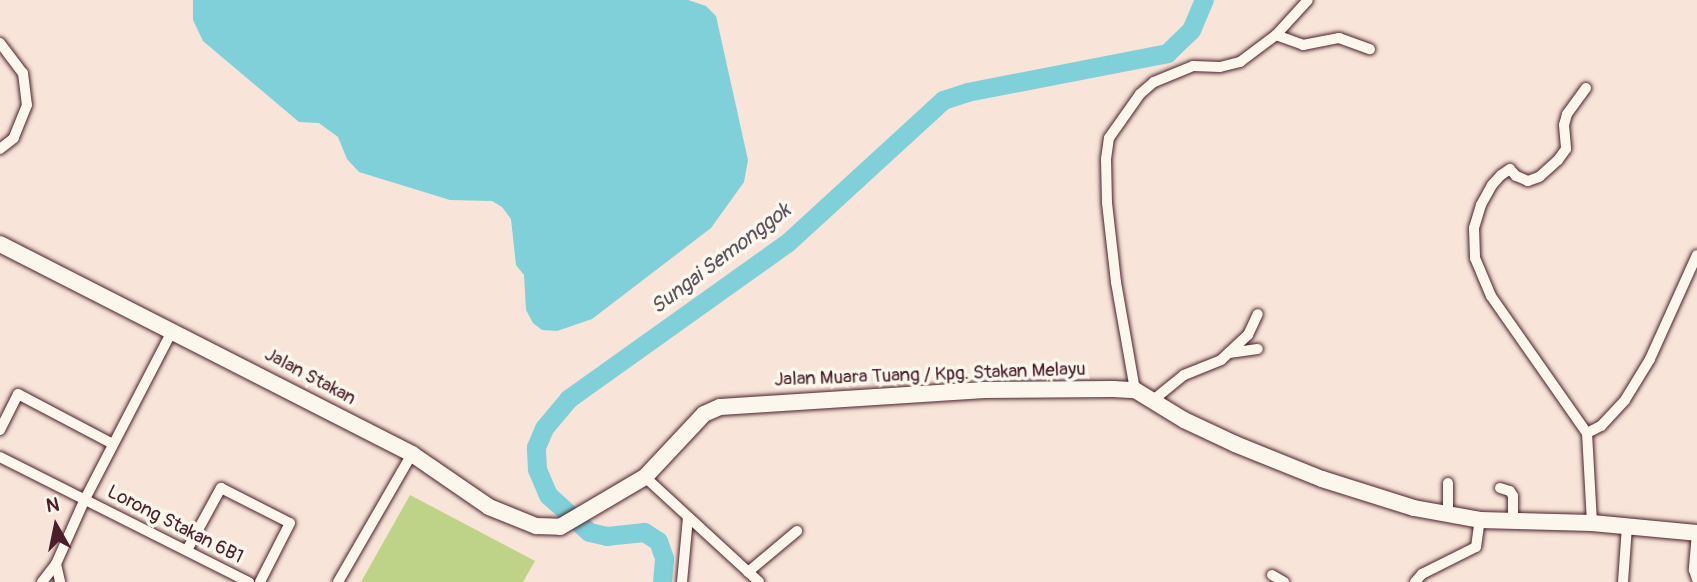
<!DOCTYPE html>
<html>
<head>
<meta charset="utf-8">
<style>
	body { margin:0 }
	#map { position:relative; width:1697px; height:582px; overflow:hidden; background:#f8e4d8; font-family:Pangolin,sans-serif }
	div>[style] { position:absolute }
	.green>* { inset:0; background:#bed388 }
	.water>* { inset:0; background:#7fd0d8 }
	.river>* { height:19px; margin:-9.5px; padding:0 9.5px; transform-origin:9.5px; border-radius:9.5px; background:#7fd0d8 }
	.roads { filter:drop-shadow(0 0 2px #4a1f2b) drop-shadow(0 0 2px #4a1f2b) }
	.street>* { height:10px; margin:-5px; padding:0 5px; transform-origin:5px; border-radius:5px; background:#fbf7ec }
	.secondary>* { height:16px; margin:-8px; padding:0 8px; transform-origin:8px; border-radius:8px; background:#fbf7ec }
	span { translate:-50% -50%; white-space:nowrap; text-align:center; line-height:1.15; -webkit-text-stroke:7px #fbf7ec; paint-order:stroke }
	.street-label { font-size:19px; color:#4a1f2b }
	.water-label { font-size:21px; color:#5a545f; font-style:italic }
	.north { position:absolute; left:21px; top:491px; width:70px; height:70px; -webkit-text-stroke:5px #fbf7ec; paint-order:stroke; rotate:351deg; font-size:19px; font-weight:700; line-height:28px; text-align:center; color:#4a1f2b }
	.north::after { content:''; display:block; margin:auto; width:24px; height:32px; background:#4a1f2b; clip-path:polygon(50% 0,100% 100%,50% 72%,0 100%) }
</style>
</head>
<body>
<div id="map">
	<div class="green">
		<div style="clip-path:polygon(410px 495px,535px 561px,523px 582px,361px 582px)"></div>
	</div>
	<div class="water">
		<div style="clip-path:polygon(193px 0,688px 0,706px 6px,716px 16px,748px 160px,744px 182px,711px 228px,592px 319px,557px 331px,542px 330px,533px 323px,526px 310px,524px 275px,516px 265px,511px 219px,502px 207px,492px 201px,450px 200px,359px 172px,347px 159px,338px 137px,319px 123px,299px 122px,203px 41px,193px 20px)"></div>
	</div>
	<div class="river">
		<div style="left:662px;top:582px;width:24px;rotate:-85deg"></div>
		<div style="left:664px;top:558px;width:18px;rotate:-109deg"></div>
		<div style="left:658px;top:541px;width:17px;rotate:-147deg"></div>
		<div style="left:644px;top:532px;width:37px;rotate:174deg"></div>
		<div style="left:607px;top:536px;width:18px;rotate:-167deg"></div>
		<div style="left:589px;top:532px;width:55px;rotate:-137.9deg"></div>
		<div style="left:548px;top:495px;width:28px;rotate:-113deg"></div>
		<div style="left:537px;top:469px;width:22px;rotate:-93deg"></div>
		<div style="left:536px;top:447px;width:21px;rotate:-67deg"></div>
		<div style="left:544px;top:428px;width:38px;rotate:-50deg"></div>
		<div style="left:568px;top:399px;width:269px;rotate:-35.5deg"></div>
		<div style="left:787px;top:243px;width:212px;rotate:-42.5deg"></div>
		<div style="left:943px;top:100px;width:25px;rotate:-18deg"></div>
		<div style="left:967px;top:92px;width:204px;rotate:-11deg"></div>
		<div style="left:1167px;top:53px;width:33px;rotate:-44deg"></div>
		<div style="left:1191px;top:30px;width:33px;rotate:-67deg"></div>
	</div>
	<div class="roads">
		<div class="street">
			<div style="left:1276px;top:35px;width:29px;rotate:20deg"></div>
			<div style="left:1303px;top:45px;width:37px;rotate:-11deg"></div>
			<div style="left:1339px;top:38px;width:33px;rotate:20deg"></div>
			<div style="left:0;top:43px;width:38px;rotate:53deg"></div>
			<div style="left:23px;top:73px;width:32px;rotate:83deg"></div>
			<div style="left:27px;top:105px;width:35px;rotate:112deg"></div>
			<div style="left:14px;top:138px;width:18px;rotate:142deg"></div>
			<div style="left:1586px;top:88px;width:32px;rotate:126deg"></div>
			<div style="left:1567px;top:114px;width:11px;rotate:105deg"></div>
			<div style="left:1564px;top:125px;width:24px;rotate:85deg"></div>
			<div style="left:1566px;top:149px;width:14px;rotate:126deg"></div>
			<div style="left:1558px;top:160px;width:25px;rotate:138deg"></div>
			<div style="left:1539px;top:177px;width:12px;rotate:160deg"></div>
			<div style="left:1528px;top:181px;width:13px;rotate:-157deg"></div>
			<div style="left:1516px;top:176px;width:9px;rotate:-131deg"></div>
			<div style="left:1510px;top:169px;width:11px;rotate:146deg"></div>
			<div style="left:1501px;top:175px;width:13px;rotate:132deg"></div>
			<div style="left:1492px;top:185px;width:23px;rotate:119deg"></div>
			<div style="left:1481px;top:205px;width:24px;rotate:107deg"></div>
			<div style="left:1474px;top:228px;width:30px;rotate:88deg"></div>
			<div style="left:1475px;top:258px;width:41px;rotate:67.2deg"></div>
			<div style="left:1491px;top:296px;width:167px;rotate:55deg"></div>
			<div style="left:1587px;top:433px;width:90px;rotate:86.8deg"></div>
			<div style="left:1229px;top:353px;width:29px;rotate:-8deg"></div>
			<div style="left:1135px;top:390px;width:110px;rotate:-100deg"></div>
			<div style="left:1116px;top:282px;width:80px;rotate:-96.5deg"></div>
			<div style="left:1107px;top:203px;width:44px;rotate:-91.3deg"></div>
			<div style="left:1106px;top:159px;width:21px;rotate:-82deg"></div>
			<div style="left:1109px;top:138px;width:54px;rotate:-54.8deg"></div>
			<div style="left:1140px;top:94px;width:18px;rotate:-41deg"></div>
			<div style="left:1154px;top:82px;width:42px;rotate:-22.3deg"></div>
			<div style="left:1193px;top:66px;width:27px;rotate:2deg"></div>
			<div style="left:1220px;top:67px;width:21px;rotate:-14deg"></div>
			<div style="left:1240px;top:62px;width:45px;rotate:-36.9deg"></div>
			<div style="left:1276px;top:35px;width:47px;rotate:-47.6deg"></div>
			<div style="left:1152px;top:401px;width:41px;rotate:-39.1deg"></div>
			<div style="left:1184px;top:375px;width:40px;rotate:-22deg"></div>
			<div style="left:1221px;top:360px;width:37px;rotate:-43deg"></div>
			<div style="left:1248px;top:335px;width:23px;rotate:-65deg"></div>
			<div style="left:0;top:430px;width:40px;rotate:-63.4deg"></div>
			<div style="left:18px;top:394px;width:107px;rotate:27.8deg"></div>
			<div style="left:1587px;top:433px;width:16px;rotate:-27deg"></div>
			<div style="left:1601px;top:426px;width:35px;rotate:-47deg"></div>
			<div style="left:1625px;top:400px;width:48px;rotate:-58.6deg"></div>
			<div style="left:1650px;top:359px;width:114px;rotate:-65.7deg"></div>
			<div style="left:0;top:457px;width:279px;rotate:26.7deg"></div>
			<div style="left:645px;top:477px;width:155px;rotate:42.6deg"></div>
			<div style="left:1500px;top:488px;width:10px;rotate:17deg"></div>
			<div style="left:1510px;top:491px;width:6px;rotate:59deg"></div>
			<div style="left:1513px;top:496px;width:24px;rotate:90deg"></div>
			<div style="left:1448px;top:514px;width:31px;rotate:-90deg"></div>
			<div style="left:1697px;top:533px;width:37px;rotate:95deg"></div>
			<div style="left:1694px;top:570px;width:9px;rotate:72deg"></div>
			<div style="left:187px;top:550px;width:71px;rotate:-61.3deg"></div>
			<div style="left:221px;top:488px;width:77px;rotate:26.9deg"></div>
			<div style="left:290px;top:523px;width:66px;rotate:117deg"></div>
			<div style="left:56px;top:564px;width:71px;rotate:-66deg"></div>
			<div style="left:85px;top:499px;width:189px;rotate:-62.6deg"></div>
			<div style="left:748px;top:572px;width:64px;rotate:-39.9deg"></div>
			<div style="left:1272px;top:575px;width:14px;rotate:30deg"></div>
			<div style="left:42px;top:582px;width:23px;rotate:-52deg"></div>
			<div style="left:56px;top:564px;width:18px;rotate:77deg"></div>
			<div style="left:338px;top:582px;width:148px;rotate:-60deg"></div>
			<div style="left:682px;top:582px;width:65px;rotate:-84.7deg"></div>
			<div style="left:1415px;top:582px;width:11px;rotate:-49deg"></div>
			<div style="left:1422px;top:574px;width:60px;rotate:-26.6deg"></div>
			<div style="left:1476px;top:547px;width:27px;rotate:-82deg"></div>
			<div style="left:1623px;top:582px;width:56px;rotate:-85.9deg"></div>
		</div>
		<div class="secondary">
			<div style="left:0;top:244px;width:462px;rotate:27deg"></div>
			<div style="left:412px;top:454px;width:93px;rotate:34.5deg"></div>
			<div style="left:489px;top:507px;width:51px;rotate:22deg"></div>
			<div style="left:536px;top:526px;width:24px;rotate:2deg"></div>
			<div style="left:560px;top:527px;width:99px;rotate:-30.5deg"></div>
			<div style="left:645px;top:477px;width:86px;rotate:-46.9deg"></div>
			<div style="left:704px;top:414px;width:17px;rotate:-24deg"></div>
			<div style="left:720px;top:407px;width:265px;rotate:-3.7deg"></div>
			<div style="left:984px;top:390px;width:129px;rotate:-0.4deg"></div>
			<div style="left:1113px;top:389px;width:22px;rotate:3deg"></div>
			<div style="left:1135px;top:390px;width:57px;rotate:31.5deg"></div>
			<div style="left:1184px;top:420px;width:56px;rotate:25.2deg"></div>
			<div style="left:1235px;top:444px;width:94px;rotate:21.9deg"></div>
			<div style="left:1322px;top:479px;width:96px;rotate:17.5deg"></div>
			<div style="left:1414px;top:508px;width:67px;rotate:10.3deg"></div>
			<div style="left:1480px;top:520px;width:112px;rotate:1.5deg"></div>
			<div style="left:1592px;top:523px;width:105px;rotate:5.4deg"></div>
		</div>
	</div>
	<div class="street-label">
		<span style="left:930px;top:375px;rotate:-2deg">Jalan Muara Tuang / Kpg. Stakan Melayu</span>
		<span style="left:310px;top:377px;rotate:28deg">Jalan Stakan</span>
		<span style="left:175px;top:525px;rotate:27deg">Lorong Stakan 6B1</span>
	</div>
	<div class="water-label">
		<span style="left:721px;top:259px;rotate:-37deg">Sungai Semonggok</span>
	</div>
	<div class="north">N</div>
</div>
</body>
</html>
